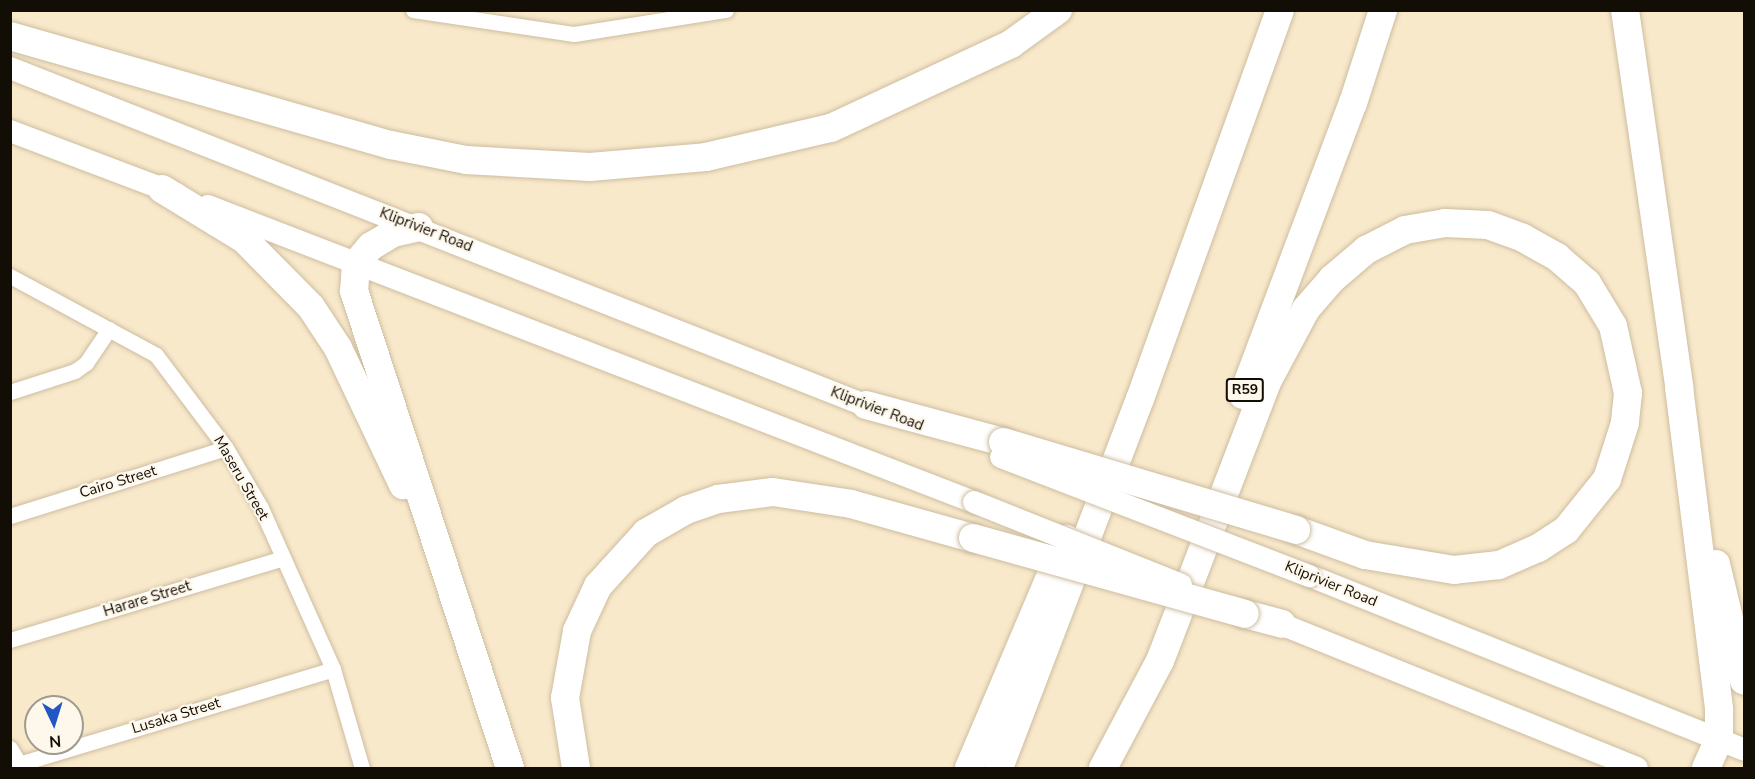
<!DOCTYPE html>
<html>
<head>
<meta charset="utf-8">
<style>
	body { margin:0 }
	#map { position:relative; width:1755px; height:779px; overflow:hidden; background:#f9e9cb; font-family:"Nunito Sans",sans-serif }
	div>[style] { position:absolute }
	.roads { filter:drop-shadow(0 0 2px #cdbda0) drop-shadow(0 0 2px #cdbda0) }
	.minor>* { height:15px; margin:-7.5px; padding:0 7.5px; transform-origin:7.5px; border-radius:7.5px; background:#fff }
	.secondary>* { height:22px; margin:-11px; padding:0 11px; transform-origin:11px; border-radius:11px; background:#fff }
	.motorway>* { height:28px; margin:-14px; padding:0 14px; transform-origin:14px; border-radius:14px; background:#fff }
	.bridges { filter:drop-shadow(0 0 2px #cdbda0) drop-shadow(0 0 2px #cdbda0) }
	.secondary-bridge>* { height:22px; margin:-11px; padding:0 11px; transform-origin:11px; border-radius:11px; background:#fff }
	.motorway-bridge>* { height:28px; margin:-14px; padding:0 14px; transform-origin:14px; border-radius:14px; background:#fff }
	span { translate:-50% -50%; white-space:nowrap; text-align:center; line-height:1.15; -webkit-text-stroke:4.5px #fef7eb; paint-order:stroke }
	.shield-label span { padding:2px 4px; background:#fef7eb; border:2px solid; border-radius:4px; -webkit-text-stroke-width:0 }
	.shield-label { font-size:14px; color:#130e05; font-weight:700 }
	.street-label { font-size:15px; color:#130e05 }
	.frame { position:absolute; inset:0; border:12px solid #130e05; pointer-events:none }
	.north { position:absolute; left:24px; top:695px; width:60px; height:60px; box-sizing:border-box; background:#fef7eb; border:2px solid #a09a8f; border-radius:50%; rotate:176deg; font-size:16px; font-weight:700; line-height:24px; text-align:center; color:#130e05 }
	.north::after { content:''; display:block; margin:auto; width:21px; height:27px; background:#2157c4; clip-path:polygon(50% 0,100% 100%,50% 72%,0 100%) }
</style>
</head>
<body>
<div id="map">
	<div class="roads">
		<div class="minor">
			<div style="left:413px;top:10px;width:163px;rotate:8.5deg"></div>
			<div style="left:574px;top:34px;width:154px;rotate:-9deg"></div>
			<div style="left:10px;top:276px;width:166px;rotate:28.4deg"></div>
			<div style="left:156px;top:355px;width:116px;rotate:53deg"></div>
			<div style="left:226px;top:448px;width:69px;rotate:59.7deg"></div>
			<div style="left:261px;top:508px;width:176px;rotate:65.9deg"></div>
			<div style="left:333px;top:669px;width:103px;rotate:73.7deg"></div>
			<div style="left:10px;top:392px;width:68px;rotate:-17.9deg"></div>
			<div style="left:75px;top:371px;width:14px;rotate:-36deg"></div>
			<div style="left:86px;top:363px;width:41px;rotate:-55.9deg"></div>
			<div style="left:10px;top:516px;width:226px;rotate:-17.5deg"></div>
			<div style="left:10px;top:640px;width:285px;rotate:-16.7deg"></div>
			<div style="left:10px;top:748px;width:23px;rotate:59deg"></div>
			<div style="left:19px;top:764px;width:328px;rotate:-16.8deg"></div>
		</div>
		<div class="secondary">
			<div style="left:10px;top:68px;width:935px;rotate:21.52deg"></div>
			<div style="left:10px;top:131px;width:178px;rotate:20.7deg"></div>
			<div style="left:208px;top:206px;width:821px;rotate:21.13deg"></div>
			<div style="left:1310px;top:576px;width:468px;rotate:21.8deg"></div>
			<div style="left:1266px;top:618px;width:400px;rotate:22deg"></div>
		</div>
		<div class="motorway">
			<div style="left:1625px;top:10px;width:381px;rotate:81.8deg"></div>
			<div style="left:1679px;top:387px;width:325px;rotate:82.9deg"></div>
			<div style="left:1719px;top:710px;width:29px;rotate:90deg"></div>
			<div style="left:1719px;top:739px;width:32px;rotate:114deg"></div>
			<div style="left:10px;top:36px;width:396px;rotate:16deg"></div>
			<div style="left:391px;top:145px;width:76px;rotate:11.3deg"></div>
			<div style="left:466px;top:160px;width:124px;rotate:3.2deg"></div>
			<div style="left:590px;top:167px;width:116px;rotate:-4.9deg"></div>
			<div style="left:706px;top:157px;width:128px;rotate:-13.1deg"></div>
			<div style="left:831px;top:128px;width:199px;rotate:-25deg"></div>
			<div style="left:1011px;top:44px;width:58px;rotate:-35.9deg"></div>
			<div style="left:162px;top:189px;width:96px;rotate:31.4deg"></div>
			<div style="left:244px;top:239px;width:95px;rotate:45.4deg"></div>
			<div style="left:311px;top:307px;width:49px;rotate:56.6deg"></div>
			<div style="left:338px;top:348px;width:152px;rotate:64.6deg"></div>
			<div style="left:419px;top:227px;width:27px;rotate:167deg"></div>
			<div style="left:393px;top:233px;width:26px;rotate:149deg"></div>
			<div style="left:371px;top:246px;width:23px;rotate:130deg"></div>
			<div style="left:356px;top:264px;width:27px;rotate:94deg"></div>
			<div style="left:354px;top:291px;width:502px;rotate:71.89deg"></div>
			<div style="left:1243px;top:395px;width:312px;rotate:-69.4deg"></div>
			<div style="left:1353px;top:103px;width:98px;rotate:-72.1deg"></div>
			<div style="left:866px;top:405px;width:142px;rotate:15.1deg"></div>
			<div style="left:1716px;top:564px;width:120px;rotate:76.5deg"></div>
			<div style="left:1245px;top:614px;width:38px;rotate:15deg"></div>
			<div style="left:576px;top:768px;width:71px;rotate:-98.9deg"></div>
			<div style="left:565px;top:698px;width:68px;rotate:-79.8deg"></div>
			<div style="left:577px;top:631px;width:50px;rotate:-65deg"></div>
			<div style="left:598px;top:586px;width:72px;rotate:-47.8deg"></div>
			<div style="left:646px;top:533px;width:46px;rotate:-29.9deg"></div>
			<div style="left:686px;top:510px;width:34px;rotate:-19deg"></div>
			<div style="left:718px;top:499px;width:55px;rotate:-7.3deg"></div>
			<div style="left:773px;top:492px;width:79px;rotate:8.7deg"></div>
			<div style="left:851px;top:504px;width:127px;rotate:15.6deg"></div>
			<div style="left:969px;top:768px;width:249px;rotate:-67deg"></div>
			<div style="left:999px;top:768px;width:395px;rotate:-69.1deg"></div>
			<div style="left:1140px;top:399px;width:413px;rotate:-70.2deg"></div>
			<div style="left:1103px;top:768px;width:121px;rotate:-62deg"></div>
			<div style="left:1160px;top:661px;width:299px;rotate:-69deg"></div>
			<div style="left:1267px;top:382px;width:83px;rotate:-61.9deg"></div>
			<div style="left:1306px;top:309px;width:40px;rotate:-49deg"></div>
			<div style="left:1332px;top:279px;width:45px;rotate:-40.5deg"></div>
			<div style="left:1366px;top:250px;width:44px;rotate:-27.1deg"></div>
			<div style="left:1405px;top:230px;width:41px;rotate:-9.9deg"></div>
			<div style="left:1445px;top:223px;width:43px;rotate:2.7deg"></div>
			<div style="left:1488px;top:225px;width:37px;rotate:20deg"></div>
			<div style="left:1523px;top:238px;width:39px;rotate:29deg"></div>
			<div style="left:1557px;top:257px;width:40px;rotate:41deg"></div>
			<div style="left:1587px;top:283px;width:50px;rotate:58.8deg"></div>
			<div style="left:1613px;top:326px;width:69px;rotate:77.4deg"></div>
			<div style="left:1628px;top:393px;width:30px;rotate:96deg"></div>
			<div style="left:1625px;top:423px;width:59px;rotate:107.8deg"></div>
			<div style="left:1607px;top:479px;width:65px;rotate:128.8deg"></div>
			<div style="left:1566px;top:530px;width:33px;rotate:147deg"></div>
			<div style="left:1538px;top:548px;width:43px;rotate:156.4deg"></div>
			<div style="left:1499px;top:565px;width:45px;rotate:173.7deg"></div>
			<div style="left:1454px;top:570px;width:90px;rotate:-170.4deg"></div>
			<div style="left:1365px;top:555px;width:73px;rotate:-160.1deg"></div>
		</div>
	</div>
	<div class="bridges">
		<div class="secondary-bridge">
			<div style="left:1001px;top:457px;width:331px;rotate:21.1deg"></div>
			<div style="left:974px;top:502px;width:223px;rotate:21.8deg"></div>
		</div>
		<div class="motorway-bridge">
			<div style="left:1003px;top:442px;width:306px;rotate:16.7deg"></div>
			<div style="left:973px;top:538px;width:282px;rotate:15.6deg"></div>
		</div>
	</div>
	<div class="shield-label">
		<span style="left:1245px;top:390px">R59</span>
	</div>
	<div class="street-label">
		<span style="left:426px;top:230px;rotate:21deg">Kliprivier Road</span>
		<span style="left:877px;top:409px;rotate:21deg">Kliprivier Road</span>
		<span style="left:241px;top:478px;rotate:60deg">Maseru Street</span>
		<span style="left:118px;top:482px;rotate:-17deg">Cairo Street</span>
		<span style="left:1331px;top:584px;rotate:22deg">Kliprivier Road</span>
		<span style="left:147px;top:599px;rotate:-17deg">Harare Street</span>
		<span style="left:176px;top:716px;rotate:-17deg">Lusaka Street</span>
	</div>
	<div class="frame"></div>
	<div class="north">N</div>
</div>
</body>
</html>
